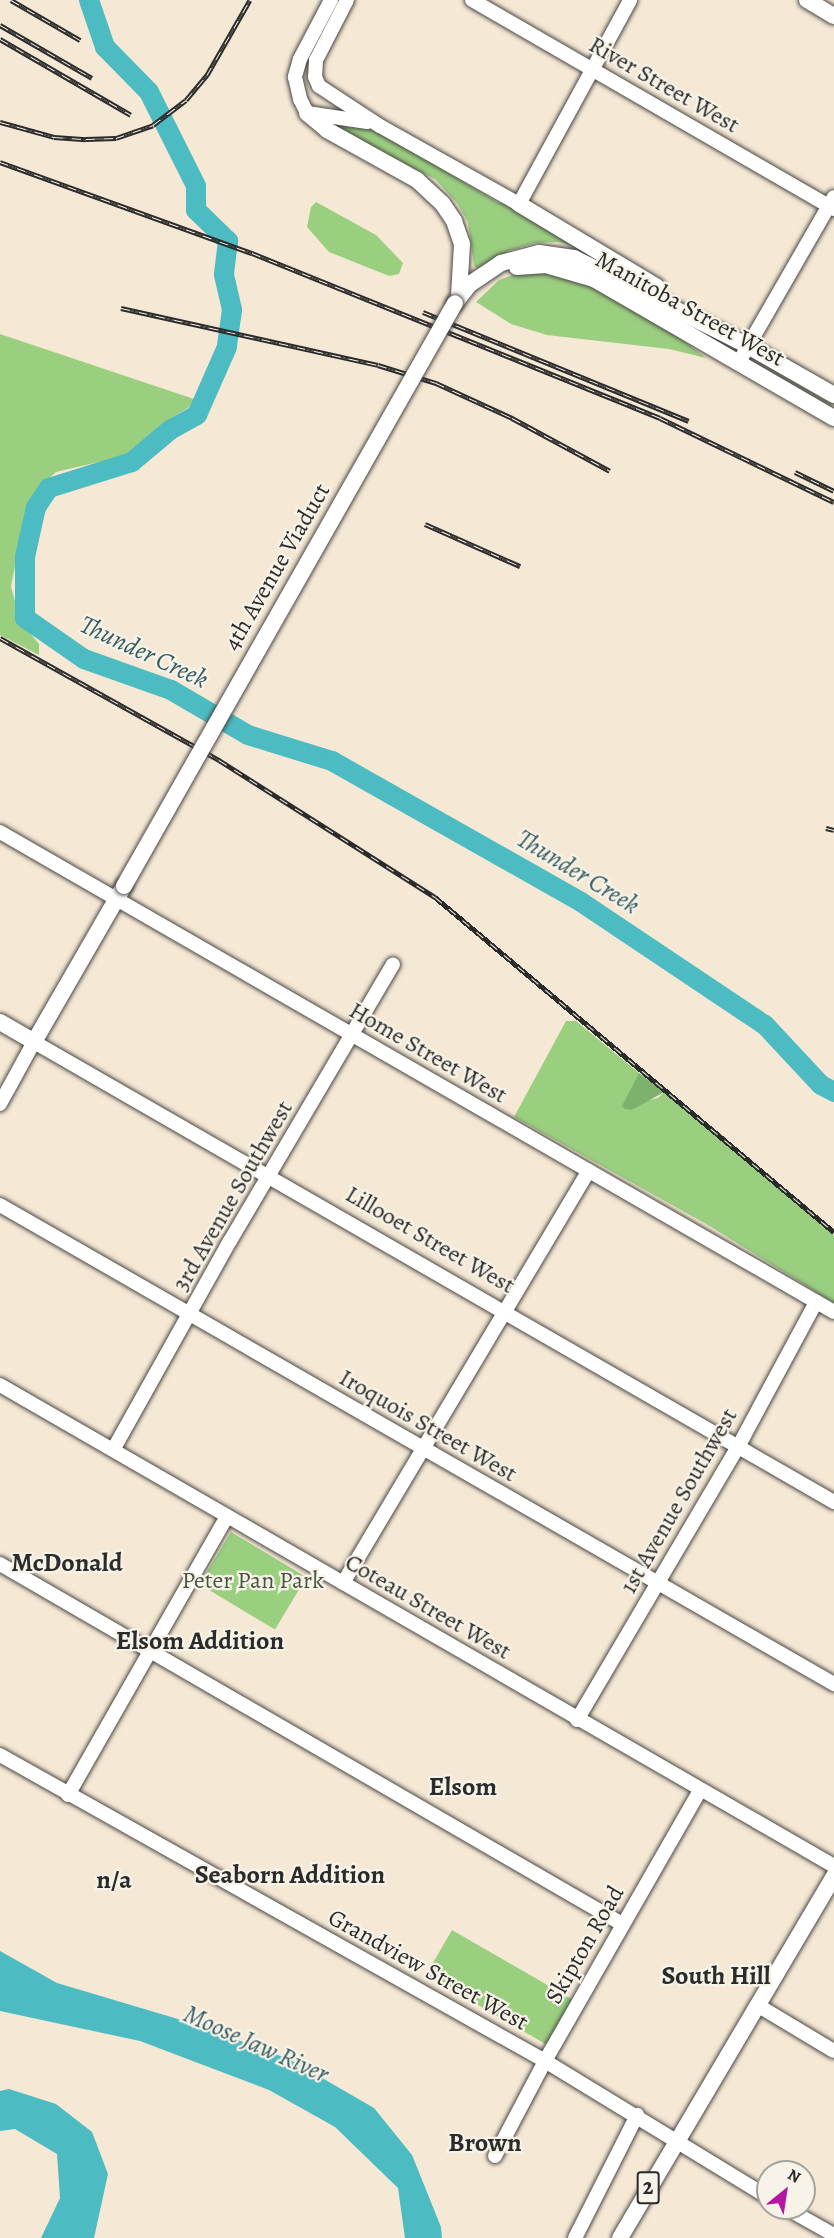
<!DOCTYPE html>
<html>
<head>
<meta charset="utf-8">
<style>
	body { margin:0 }
	#map { position:relative; width:834px; height:2238px; overflow:hidden; background:#f5e8d4; font-family:Alegreya,serif }
	div>[style] { position:absolute }
	.green>* { inset:0; background:#9bcf80; transform-origin:0 0 }
	.forest>* { inset:0; background:#7cb26e }
	.water>* { inset:0; background:#4cbbc2 }
	.river>* { height:20px; margin:-10px; padding:0 10px; transform-origin:10px; border-radius:10px; background:#4cbbc2 }
	.roads { filter:drop-shadow(0 0 2px #494744) drop-shadow(0 0 2px #494744) }
	.minor>* { height:14px; margin:-7px; padding:0 7px; transform-origin:7px; border-radius:7px; background:#fff }
	.major>* { height:16px; margin:-8px; padding:0 8px; transform-origin:8px; border-radius:8px; background:#fff }
	.rail>* { height:5px; margin-top:-2.5px; transform-origin:0; background:repeating-linear-gradient(90deg,#f7f3e8 0 9px,#2b2b2b 0 18px); box-sizing:border-box; border-block:2px solid #2b2b2b }
	.bridges { filter:drop-shadow(0 0 2px #494744) drop-shadow(0 0 2px #494744) }
	.major-bridge>* { height:16px; margin:-8px; padding:0 8px; transform-origin:8px; border-radius:8px; background:#fff }
	span { translate:-50% -50%; white-space:nowrap; text-align:center; line-height:1.15; -webkit-text-stroke:4.5px #f7f3e8; paint-order:stroke }
	.shield-label span { padding:2px 4px; background:#f7f3e8; border:2px solid; border-radius:4px; -webkit-text-stroke-width:0 }
	.shield-label { font-size:22px; color:#2b2b2b; font-weight:700 }
	.street-label { font-size:24px; color:#2b2b2b }
	.park-label { font-size:24px; color:#475440 }
	.water-label { font-size:26px; color:#375d60; font-style:italic }
	.neighbourhood-label { font-size:26px; color:#2b2b2b; font-weight:700 }
	.north { position:absolute; left:756px; top:2160px; width:60px; height:60px; box-sizing:border-box; background:#f7f3e8; border:2px solid #a5a39c; border-radius:50%; rotate:30deg; font-size:16px; font-weight:700; line-height:24px; text-align:center; color:#2b2b2b }
	.north::after { content:''; display:block; margin:auto; width:21px; height:27px; background:#b5179e; clip-path:polygon(50% 0,100% 100%,50% 72%,0 100%) }
</style>
</head>
<body>
<div id="map">
	<div class="green">
		<div style="clip-path:polygon(340px 124px,370px 129px,394px 141px,497px 202px,521px 208px,596px 253px,559px 242px,534px 243px,508px 251px,479px 269px,474px 266px,468px 222px,457px 203px,435px 179px,329px 126px)"></div>
		<div style="clip-path:polygon(316px 202px,376px 235px,403px 263px,399px 274px,389px 276px,329px 252px,307px 227px,311px 207px)"></div>
		<div style="clip-path:polygon(526px 270px,570px 275px,679px 337px,706px 358px,669px 349px,547px 335px,511px 324px,476px 302px,499px 280px)"></div>
		<div style="clip-path:polygon(0 334px,194px 399px,191px 406px,171px 418px,139px 447px,120px 457px,56px 472px,38px 488px,22px 531px,11px 586px,20px 621px,39px 644px,39px 655px,0 635px)"></div>
		<div style="clip-path:polygon(566px 1021px,576px 1021px,639px 1073px,623px 1106px,658px 1098px,664px 1092px,834px 1235px,834px 1303px,708px 1225px,514px 1117px)"></div>
		<div style="left:231px;top:1532px;width:88px;height:61px;rotate:31deg"></div>
		<div style="left:452px;top:1930px;width:144px;height:52px;rotate:30deg"></div>
	</div>
	<div class="forest">
		<div style="clip-path:polygon(639px 1073px,664px 1092px,632px 1110px,625px 1109px,622px 1106px)"></div>
	</div>
	<div class="water">
		<div style="clip-path:polygon(0 1951px,57px 1983px,198px 2025px,291px 2060px,374px 2108px,412px 2155px,441px 2227px,442px 2238px,405px 2238px,398px 2188px,335px 2127px,269px 2090px,140px 2041px,0 2011px)"></div>
		<div style="clip-path:polygon(9px 2089px,56px 2104px,92px 2132px,108px 2174px,94px 2238px,41px 2238px,60px 2198px,57px 2154px,15px 2129px,0 2131px,0 2091px)"></div>
	</div>
	<div class="river">
		<div style="left:89px;top:0;width:50px;rotate:71.2deg"></div>
		<div style="left:105px;top:47px;width:63px;rotate:45.6deg"></div>
		<div style="left:149px;top:92px;width:105px;rotate:63.4deg"></div>
		<div style="left:196px;top:186px;width:24px;rotate:90deg"></div>
		<div style="left:196px;top:210px;width:45px;rotate:44.1deg"></div>
		<div style="left:228px;top:241px;width:34px;rotate:97deg"></div>
		<div style="left:224px;top:275px;width:36px;rotate:77deg"></div>
		<div style="left:232px;top:310px;width:37px;rotate:98deg"></div>
		<div style="left:227px;top:347px;width:74px;rotate:113.8deg"></div>
		<div style="left:197px;top:415px;width:31px;rotate:151deg"></div>
		<div style="left:170px;top:430px;width:50px;rotate:139.9deg"></div>
		<div style="left:132px;top:462px;width:87px;rotate:162.6deg"></div>
		<div style="left:49px;top:488px;width:23px;rotate:124deg"></div>
		<div style="left:36px;top:507px;width:51px;rotate:102.4deg"></div>
		<div style="left:25px;top:557px;width:61px;rotate:90deg"></div>
		<div style="left:25px;top:618px;width:72px;rotate:34.8deg"></div>
		<div style="left:84px;top:659px;width:92px;rotate:19.6deg"></div>
		<div style="left:171px;top:690px;width:89px;rotate:30.3deg"></div>
		<div style="left:248px;top:735px;width:88px;rotate:17.2deg"></div>
		<div style="left:332px;top:761px;width:286px;rotate:29.5deg"></div>
		<div style="left:581px;top:902px;width:221px;rotate:33.8deg"></div>
		<div style="left:765px;top:1025px;width:82px;rotate:47deg"></div>
		<div style="left:821px;top:1085px;width:15px;rotate:28deg"></div>
	</div>
	<div class="roads">
		<div class="minor">
			<div style="left:331px;top:0;width:67px;rotate:117.7deg"></div>
			<div style="left:300px;top:59px;width:19px;rotate:106deg"></div>
			<div style="left:295px;top:77px;width:23px;rotate:77deg"></div>
			<div style="left:300px;top:99px;width:16px;rotate:63deg"></div>
			<div style="left:307px;top:113px;width:61px;rotate:8.5deg"></div>
			<div style="left:347px;top:0;width:68px;rotate:117.3deg"></div>
			<div style="left:316px;top:60px;width:17px;rotate:93deg"></div>
			<div style="left:315px;top:77px;width:10px;rotate:66deg"></div>
			<div style="left:319px;top:86px;width:73px;rotate:33.3deg"></div>
			<div style="left:380px;top:126px;width:159px;rotate:29.3deg"></div>
			<div style="left:519px;top:204px;width:232px;rotate:-61.4deg"></div>
			<div style="left:472px;top:0;width:418px;rotate:30deg"></div>
			<div style="left:739px;top:362px;width:190px;rotate:-60.1deg"></div>
			<div style="left:0;top:832px;width:962px;rotate:29.92deg"></div>
			<div style="left:0;top:1104px;width:71px;rotate:-61.3deg"></div>
			<div style="left:34px;top:1042px;width:923px;rotate:29.9deg"></div>
			<div style="left:0;top:1205px;width:962px;rotate:29.87deg"></div>
			<div style="left:0;top:1385px;width:963px;rotate:29.97deg"></div>
			<div style="left:113px;top:1450px;width:240px;rotate:-60.8deg"></div>
			<div style="left:230px;top:1241px;width:321px;rotate:-59.5deg"></div>
			<div style="left:0;top:1564px;width:719px;rotate:30.06deg"></div>
			<div style="left:343px;top:1583px;width:480px;rotate:-59.2deg"></div>
			<div style="left:577px;top:1720px;width:317px;rotate:-59.5deg"></div>
			<div style="left:738px;top:1447px;width:165px;rotate:-61.7deg"></div>
			<div style="left:0;top:1755px;width:625px;rotate:29.31deg"></div>
			<div style="left:545px;top:2061px;width:261px;rotate:31.4deg"></div>
			<div style="left:68px;top:1795px;width:321px;rotate:-60.3deg"></div>
			<div style="left:759px;top:2006px;width:87px;rotate:31deg"></div>
			<div style="left:495px;top:2156px;width:107px;rotate:-62.2deg"></div>
			<div style="left:545px;top:2061px;width:312px;rotate:-60.2deg"></div>
			<div style="left:786px;top:2208px;width:55px;rotate:29.4deg"></div>
			<div style="left:575px;top:2238px;width:138px;rotate:-63.2deg"></div>
		</div>
		<div class="major">
			<div style="left:807px;top:0;width:31px;rotate:31deg"></div>
			<div style="left:307px;top:113px;width:26px;rotate:40deg"></div>
			<div style="left:327px;top:130px;width:103px;rotate:29.1deg"></div>
			<div style="left:417px;top:180px;width:34px;rotate:43deg"></div>
			<div style="left:442px;top:203px;width:22px;rotate:56deg"></div>
			<div style="left:454px;top:221px;width:24px;rotate:71deg"></div>
			<div style="left:462px;top:244px;width:52px;rotate:93.3deg"></div>
			<div style="left:519px;top:204px;width:161px;rotate:31deg"></div>
			<div style="left:517px;top:267px;width:29px;rotate:-4deg"></div>
			<div style="left:546px;top:265px;width:50px;rotate:16.3deg"></div>
			<div style="left:594px;top:279px;width:277px;rotate:30.1deg"></div>
			<div style="left:455px;top:303px;width:24px;rotate:-52deg"></div>
			<div style="left:470px;top:284px;width:37px;rotate:-34deg"></div>
			<div style="left:501px;top:263px;width:39px;rotate:-15deg"></div>
			<div style="left:539px;top:253px;width:35px;rotate:8deg"></div>
			<div style="left:574px;top:258px;width:195px;rotate:26.8deg"></div>
			<div style="left:748px;top:346px;width:99px;rotate:29.7deg"></div>
			<div style="left:0;top:1022px;width:39px;rotate:30deg"></div>
			<div style="left:34px;top:1042px;width:180px;rotate:-60deg"></div>
			<div style="left:620px;top:2238px;width:421px;rotate:-59.4deg"></div>
		</div>
	</div>
	<div class="rail">
		<div style="left:11px;top:0;width:80px;rotate:30.1deg"></div>
		<div style="left:0;top:25px;width:106px;rotate:29.9deg"></div>
		<div style="left:0;top:39px;width:151px;rotate:30.1deg"></div>
		<div style="left:0;top:122px;width:56px;rotate:15.5deg"></div>
		<div style="left:54px;top:137px;width:32px;rotate:4deg"></div>
		<div style="left:86px;top:139px;width:30px;rotate:-2deg"></div>
		<div style="left:116px;top:138px;width:39px;rotate:-19deg"></div>
		<div style="left:153px;top:125px;width:41px;rotate:-37.1deg"></div>
		<div style="left:186px;top:100px;width:33px;rotate:-50deg"></div>
		<div style="left:207px;top:75px;width:86px;rotate:-60.2deg"></div>
		<div style="left:0;top:162px;width:268px;rotate:19.9deg"></div>
		<div style="left:252px;top:253px;width:440px;rotate:22deg"></div>
		<div style="left:660px;top:418px;width:193px;rotate:25.8deg"></div>
		<div style="left:121px;top:308px;width:263px;rotate:12.5deg"></div>
		<div style="left:378px;top:365px;width:61px;rotate:17.2deg"></div>
		<div style="left:436px;top:383px;width:84px;rotate:24.7deg"></div>
		<div style="left:512px;top:418px;width:111px;rotate:28.4deg"></div>
		<div style="left:423px;top:312px;width:287px;rotate:22.3deg"></div>
		<div style="left:795px;top:472px;width:43px;rotate:26deg"></div>
		<div style="left:425px;top:524px;width:104px;rotate:23.9deg"></div>
		<div style="left:0;top:638px;width:251px;rotate:29.1deg"></div>
		<div style="left:219px;top:760px;width:256px;rotate:32.4deg"></div>
		<div style="left:435px;top:897px;width:521px;rotate:40.02deg"></div>
		<div style="left:826px;top:828px;width:8px;rotate:14deg"></div>
	</div>
	<div class="bridges">
		<div class="major-bridge">
			<div style="left:124px;top:886px;width:670px;rotate:-60.41deg"></div>
		</div>
	</div>
	<div class="shield-label">
		<span style="left:648px;top:2188px">2</span>
	</div>
	<div class="street-label">
		<span style="left:664px;top:85px;rotate:30deg">River Street West</span>
		<span style="left:690px;top:309px;rotate:29deg">Manitoba Street West</span>
		<span style="left:277px;top:567px;rotate:-60deg">4th Avenue Viaduct</span>
		<span style="left:428px;top:1053px;rotate:30deg">Home Street West</span>
		<span style="left:233px;top:1196px;rotate:-60deg">3rd Avenue Southwest</span>
		<span style="left:430px;top:1240px;rotate:30deg">Lillooet Street West</span>
		<span style="left:428px;top:1426px;rotate:30deg">Iroquois Street West</span>
		<span style="left:679px;top:1501px;rotate:-60deg">1st Avenue Southwest</span>
		<span style="left:428px;top:1607px;rotate:30deg">Coteau Street West</span>
		<span style="left:585px;top:1945px;rotate:-60deg">Skipton Road</span>
		<span style="left:428px;top:1970px;rotate:29deg">Grandview Street West</span>
	</div>
	<div class="park-label">
		<span style="left:253px;top:1581px">Peter Pan Park</span>
	</div>
	<div class="water-label">
		<span style="left:144px;top:652px;rotate:25deg">Thunder Creek</span>
		<span style="left:578px;top:872px;rotate:31deg">Thunder Creek</span>
		<span style="left:256px;top:2044px;rotate:24deg">Moose Jaw River</span>
	</div>
	<div class="neighbourhood-label">
		<span style="left:67px;top:1563px">McDonald</span>
		<span style="left:200px;top:1641px">Elsom Addition</span>
		<span style="left:463px;top:1787px">Elsom</span>
		<span style="left:290px;top:1875px">Seaborn Addition</span>
		<span style="left:114px;top:1880px">n/a</span>
		<span style="left:716px;top:1976px">South Hill</span>
		<span style="left:485px;top:2143px">Brown</span>
	</div>
	<div class="north">N</div>
</div>
</body>
</html>
